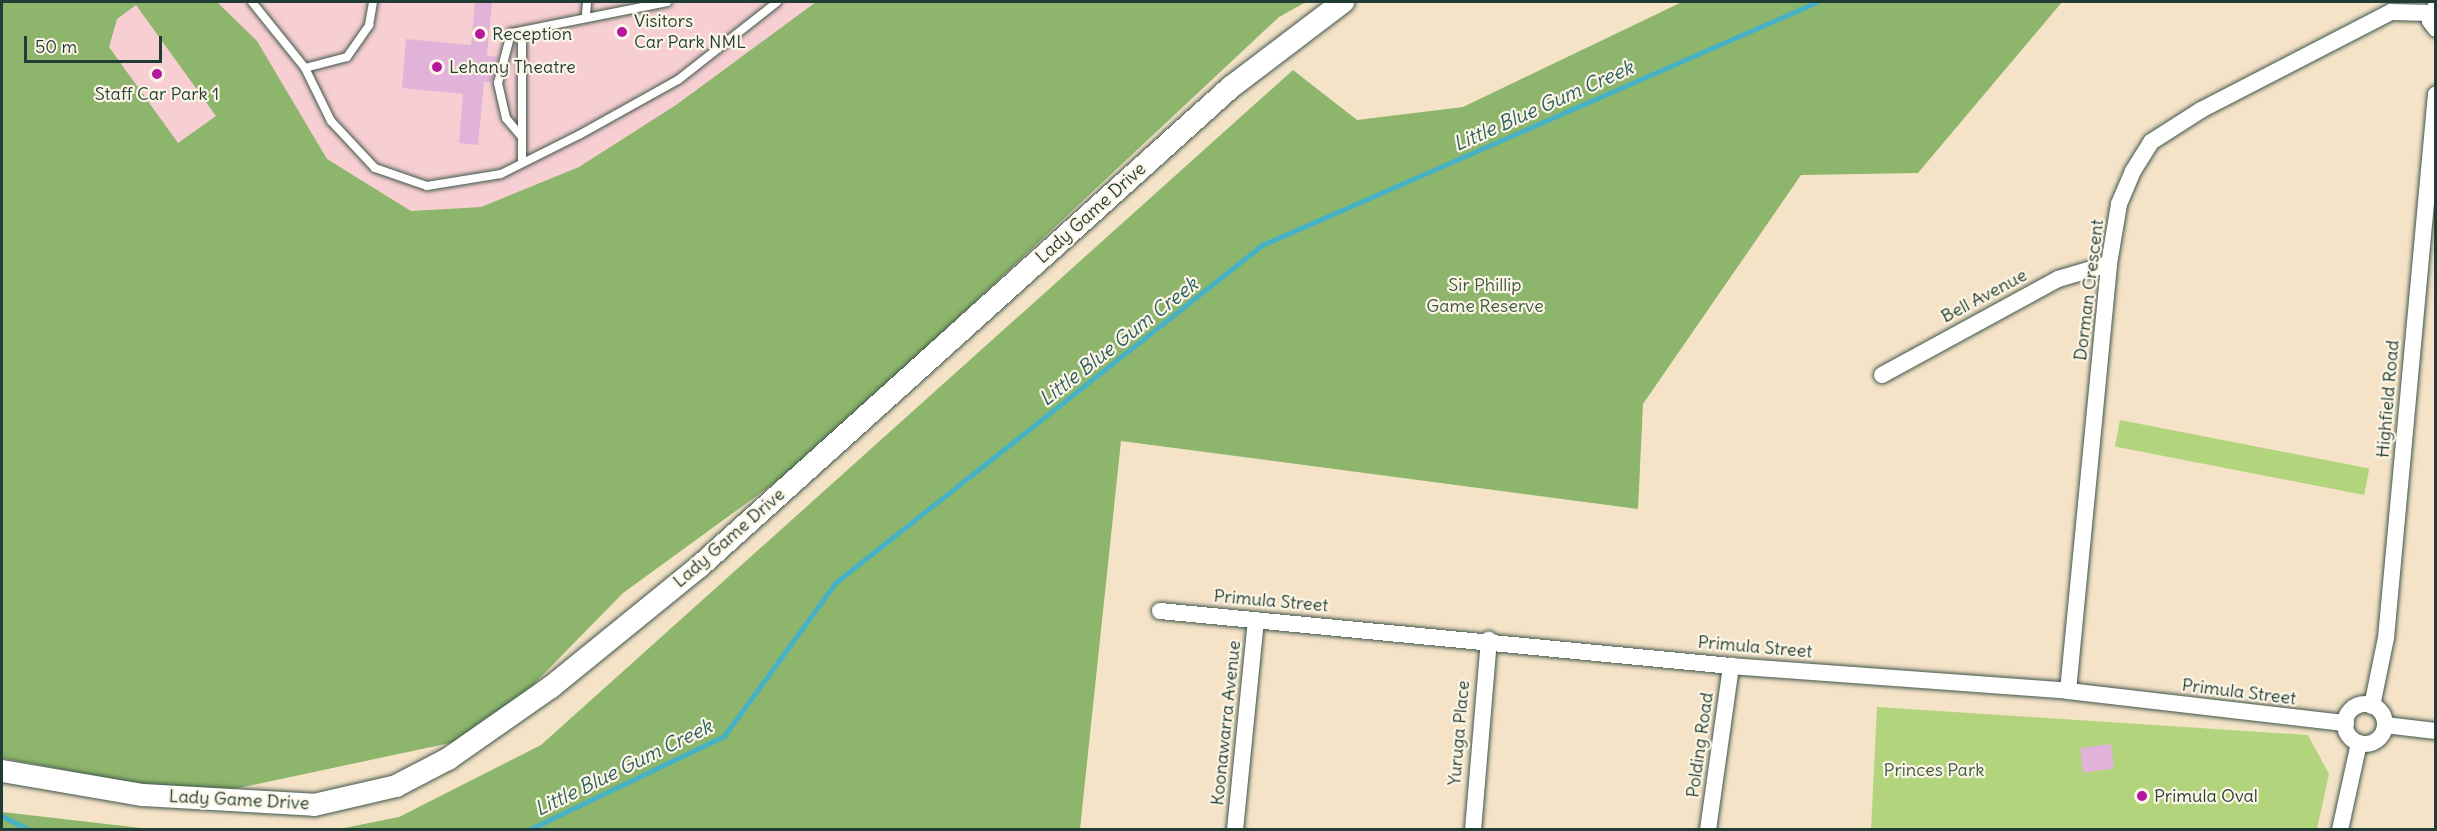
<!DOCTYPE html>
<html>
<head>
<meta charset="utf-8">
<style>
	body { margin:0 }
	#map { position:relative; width:2437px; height:831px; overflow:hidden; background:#f5e3c8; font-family:Delius,sans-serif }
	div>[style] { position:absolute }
	.built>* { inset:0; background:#f7cfd2 }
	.green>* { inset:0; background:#b2d47c; transform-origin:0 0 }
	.forest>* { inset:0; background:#8db66c }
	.stream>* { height:5px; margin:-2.5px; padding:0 2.5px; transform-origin:2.5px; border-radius:2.5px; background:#47b1c6 }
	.building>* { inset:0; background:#e2b3d8; transform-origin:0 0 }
	.roads { filter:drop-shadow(0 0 2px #3f564a) drop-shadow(0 0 2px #3f564a) }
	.lane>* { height:8px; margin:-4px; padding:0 4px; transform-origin:4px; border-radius:4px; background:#fff }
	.street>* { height:16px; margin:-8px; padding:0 8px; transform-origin:8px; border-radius:8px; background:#fff }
	.street>.ring { margin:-8px; padding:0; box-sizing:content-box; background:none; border:16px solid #fff; border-radius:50% }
	.secondary>* { height:22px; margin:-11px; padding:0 11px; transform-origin:11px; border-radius:11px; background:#fff }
	.dots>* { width:16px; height:16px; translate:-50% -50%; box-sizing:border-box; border:3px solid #fcf5e5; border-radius:50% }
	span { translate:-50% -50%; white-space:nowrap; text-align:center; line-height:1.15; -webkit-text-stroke:4.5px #fcf5e5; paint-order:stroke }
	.poi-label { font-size:18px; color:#1f3d34 }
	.left { translate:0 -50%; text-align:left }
	.street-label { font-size:18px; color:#1f3d34 }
	.park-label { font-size:18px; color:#3c5b42 }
	.water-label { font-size:20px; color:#2b6060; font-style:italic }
	.frame { position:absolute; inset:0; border:3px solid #1f3d34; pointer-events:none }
	.scale { position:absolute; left:24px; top:36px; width:138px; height:27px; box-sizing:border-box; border:3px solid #1f3d34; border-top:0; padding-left:8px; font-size:18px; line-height:21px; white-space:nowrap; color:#1f3d34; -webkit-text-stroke:4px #fcf5e5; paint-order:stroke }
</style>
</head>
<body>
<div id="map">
	<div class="built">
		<div style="clip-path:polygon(2px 2px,1289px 2px,1239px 30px,106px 301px)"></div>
	</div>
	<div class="green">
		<div style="left:2120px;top:420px;width:254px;height:27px;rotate:11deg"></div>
		<div style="clip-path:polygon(1877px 707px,2308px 735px,2329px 774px,2317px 829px,1871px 830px)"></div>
	</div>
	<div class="forest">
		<div style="clip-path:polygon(evenodd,2px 2px,217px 2px,257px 41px,327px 159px,411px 211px,481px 207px,579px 167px,676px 105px,816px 2px,1306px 2px,1279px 17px,806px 460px,623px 593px,483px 736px,201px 796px,2px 758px,2px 2px,136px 5px,216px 116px,178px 143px,109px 47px,117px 19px,136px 5px)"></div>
		<div style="clip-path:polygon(1682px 2px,2062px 2px,1918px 173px,1801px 175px,1643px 404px,1638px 509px,1121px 441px,1080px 829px,339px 829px,399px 817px,541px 745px,1293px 70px,1357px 120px,1463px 107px)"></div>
		<div style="clip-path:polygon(2px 812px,150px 829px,2px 829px)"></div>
	</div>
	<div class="stream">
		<div style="left:2px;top:816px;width:31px;rotate:27deg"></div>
		<div style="left:528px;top:830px;width:217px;rotate:-25.6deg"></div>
		<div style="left:724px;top:736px;width:189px;rotate:-54deg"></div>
		<div style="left:835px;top:583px;width:545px;rotate:-38.36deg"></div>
		<div style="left:1262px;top:245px;width:606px;rotate:-23.65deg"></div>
	</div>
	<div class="building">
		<div style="clip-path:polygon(475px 2px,492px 2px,487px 56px,498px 57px,492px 82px,484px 82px,478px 145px,459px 143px,463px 94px,402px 88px,406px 39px,471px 45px)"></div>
		<div style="left:2111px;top:744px;width:25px;height:31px;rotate:83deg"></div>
	</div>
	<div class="roads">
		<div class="lane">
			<div style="left:252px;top:2px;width:85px;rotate:51.2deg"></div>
			<div style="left:305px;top:68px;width:59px;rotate:63.9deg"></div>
			<div style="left:331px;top:121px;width:64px;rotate:46.9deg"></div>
			<div style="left:375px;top:168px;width:55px;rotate:19.1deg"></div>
			<div style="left:427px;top:186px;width:75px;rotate:-9.2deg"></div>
			<div style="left:501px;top:174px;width:87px;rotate:-26.6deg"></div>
			<div style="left:579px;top:135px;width:113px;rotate:-29.1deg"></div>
			<div style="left:678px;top:80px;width:126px;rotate:-38.2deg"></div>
			<div style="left:586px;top:14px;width:12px;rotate:-85deg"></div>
			<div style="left:305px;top:68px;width:43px;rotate:-14.7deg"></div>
			<div style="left:347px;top:57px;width:39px;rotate:-55deg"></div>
			<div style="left:369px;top:25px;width:23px;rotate:-80deg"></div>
			<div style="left:521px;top:136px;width:23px;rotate:-130deg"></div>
			<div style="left:506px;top:118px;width:36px;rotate:-103deg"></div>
			<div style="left:498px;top:83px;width:52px;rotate:-75.4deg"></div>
			<div style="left:511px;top:33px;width:11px;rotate:-10deg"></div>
			<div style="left:522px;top:162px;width:131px;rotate:-90deg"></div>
			<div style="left:522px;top:31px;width:148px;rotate:-11.3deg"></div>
		</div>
		<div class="street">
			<div style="left:2436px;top:6px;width:16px;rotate:112deg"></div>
			<div style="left:2430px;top:21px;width:10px;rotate:53deg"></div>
			<div style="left:1882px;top:375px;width:200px;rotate:-28.6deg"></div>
			<div style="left:2058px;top:279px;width:53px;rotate:-16.4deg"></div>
			<div style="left:1160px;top:611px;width:574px;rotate:5.5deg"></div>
			<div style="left:1731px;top:666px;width:338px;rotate:4.2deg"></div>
			<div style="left:2068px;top:691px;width:280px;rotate:6.6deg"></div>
			<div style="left:2068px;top:691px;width:429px;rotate:-84.5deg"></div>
			<div style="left:2109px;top:264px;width:61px;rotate:-80.5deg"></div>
			<div style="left:2119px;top:204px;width:36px;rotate:-67deg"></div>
			<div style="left:2133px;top:171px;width:34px;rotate:-58deg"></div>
			<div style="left:2151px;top:142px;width:59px;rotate:-32.6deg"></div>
			<div style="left:2201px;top:110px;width:214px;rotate:-27.3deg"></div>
			<div style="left:2391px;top:12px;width:40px;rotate:1.4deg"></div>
			<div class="ring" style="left:2345px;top:704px;width:24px;height:24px"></div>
			<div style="left:2372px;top:706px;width:69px;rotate:-78.4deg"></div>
			<div style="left:2386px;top:638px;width:546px;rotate:-84.75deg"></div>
			<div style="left:2385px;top:725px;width:51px;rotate:6.7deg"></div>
			<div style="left:1235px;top:830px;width:211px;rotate:-84.3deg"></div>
			<div style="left:1473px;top:830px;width:191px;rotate:-85.2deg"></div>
			<div style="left:1708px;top:830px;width:166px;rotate:-82deg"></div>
			<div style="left:2340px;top:830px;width:89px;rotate:-77.7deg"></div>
		</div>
		<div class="secondary">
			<div style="left:2px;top:771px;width:143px;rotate:9.7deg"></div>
			<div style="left:143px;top:795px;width:171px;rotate:3.3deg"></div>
			<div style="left:314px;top:805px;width:84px;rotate:-13deg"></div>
			<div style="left:396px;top:786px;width:59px;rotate:-27.4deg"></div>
			<div style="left:448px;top:759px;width:126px;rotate:-35deg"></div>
			<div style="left:551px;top:687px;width:192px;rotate:-39.1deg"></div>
			<div style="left:700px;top:566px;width:715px;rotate:-42.05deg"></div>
			<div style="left:1231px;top:87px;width:141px;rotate:-37.2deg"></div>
		</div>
	</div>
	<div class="dots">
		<div style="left:622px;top:32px;background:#b5179e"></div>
		<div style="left:480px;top:34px;background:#b5179e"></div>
		<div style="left:437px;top:67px;background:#b5179e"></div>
		<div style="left:157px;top:74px;background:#b5179e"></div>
		<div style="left:2142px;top:796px;background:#b5179e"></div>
	</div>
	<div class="poi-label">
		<span class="left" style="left:634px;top:32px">Visitors<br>Car Park NML</span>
		<span class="left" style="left:492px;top:34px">Reception</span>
		<span class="left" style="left:449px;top:67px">Lehany Theatre</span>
		<span style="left:157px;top:94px">Staff Car Park 1</span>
		<span class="left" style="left:2154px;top:796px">Primula Oval</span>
	</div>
	<div class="street-label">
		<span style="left:1091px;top:213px;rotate:-42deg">Lady Game Drive</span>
		<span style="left:2089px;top:290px;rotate:-83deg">Dorman Crescent</span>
		<span style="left:1984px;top:296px;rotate:-28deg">Bell Avenue</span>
		<span style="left:2388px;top:399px;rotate:-85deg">Highfield Road</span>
		<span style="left:729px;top:538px;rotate:-41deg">Lady Game Drive</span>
		<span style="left:1271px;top:601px;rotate:5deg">Primula Street</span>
		<span style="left:1755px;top:647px;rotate:5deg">Primula Street</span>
		<span style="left:2239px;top:692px;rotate:7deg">Primula Street</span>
		<span style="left:1226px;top:723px;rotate:-84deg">Koonawarra Avenue</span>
		<span style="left:1459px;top:733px;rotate:-85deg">Yuruga Place</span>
		<span style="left:1700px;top:745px;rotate:-82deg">Polding Road</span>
		<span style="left:239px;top:800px;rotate:3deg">Lady Game Drive</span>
	</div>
	<div class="park-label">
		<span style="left:1485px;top:296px">Sir Phillip<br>Game Reserve</span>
		<span style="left:1934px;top:770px">Princes Park</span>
	</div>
	<div class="water-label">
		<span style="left:1543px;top:105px;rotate:-24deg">Little Blue Gum Creek</span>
		<span style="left:1118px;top:341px;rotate:-38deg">Little Blue Gum Creek</span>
		<span style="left:623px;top:767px;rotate:-26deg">Little Blue Gum Creek</span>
	</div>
	<div class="frame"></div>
	<div class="scale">50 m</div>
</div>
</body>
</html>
